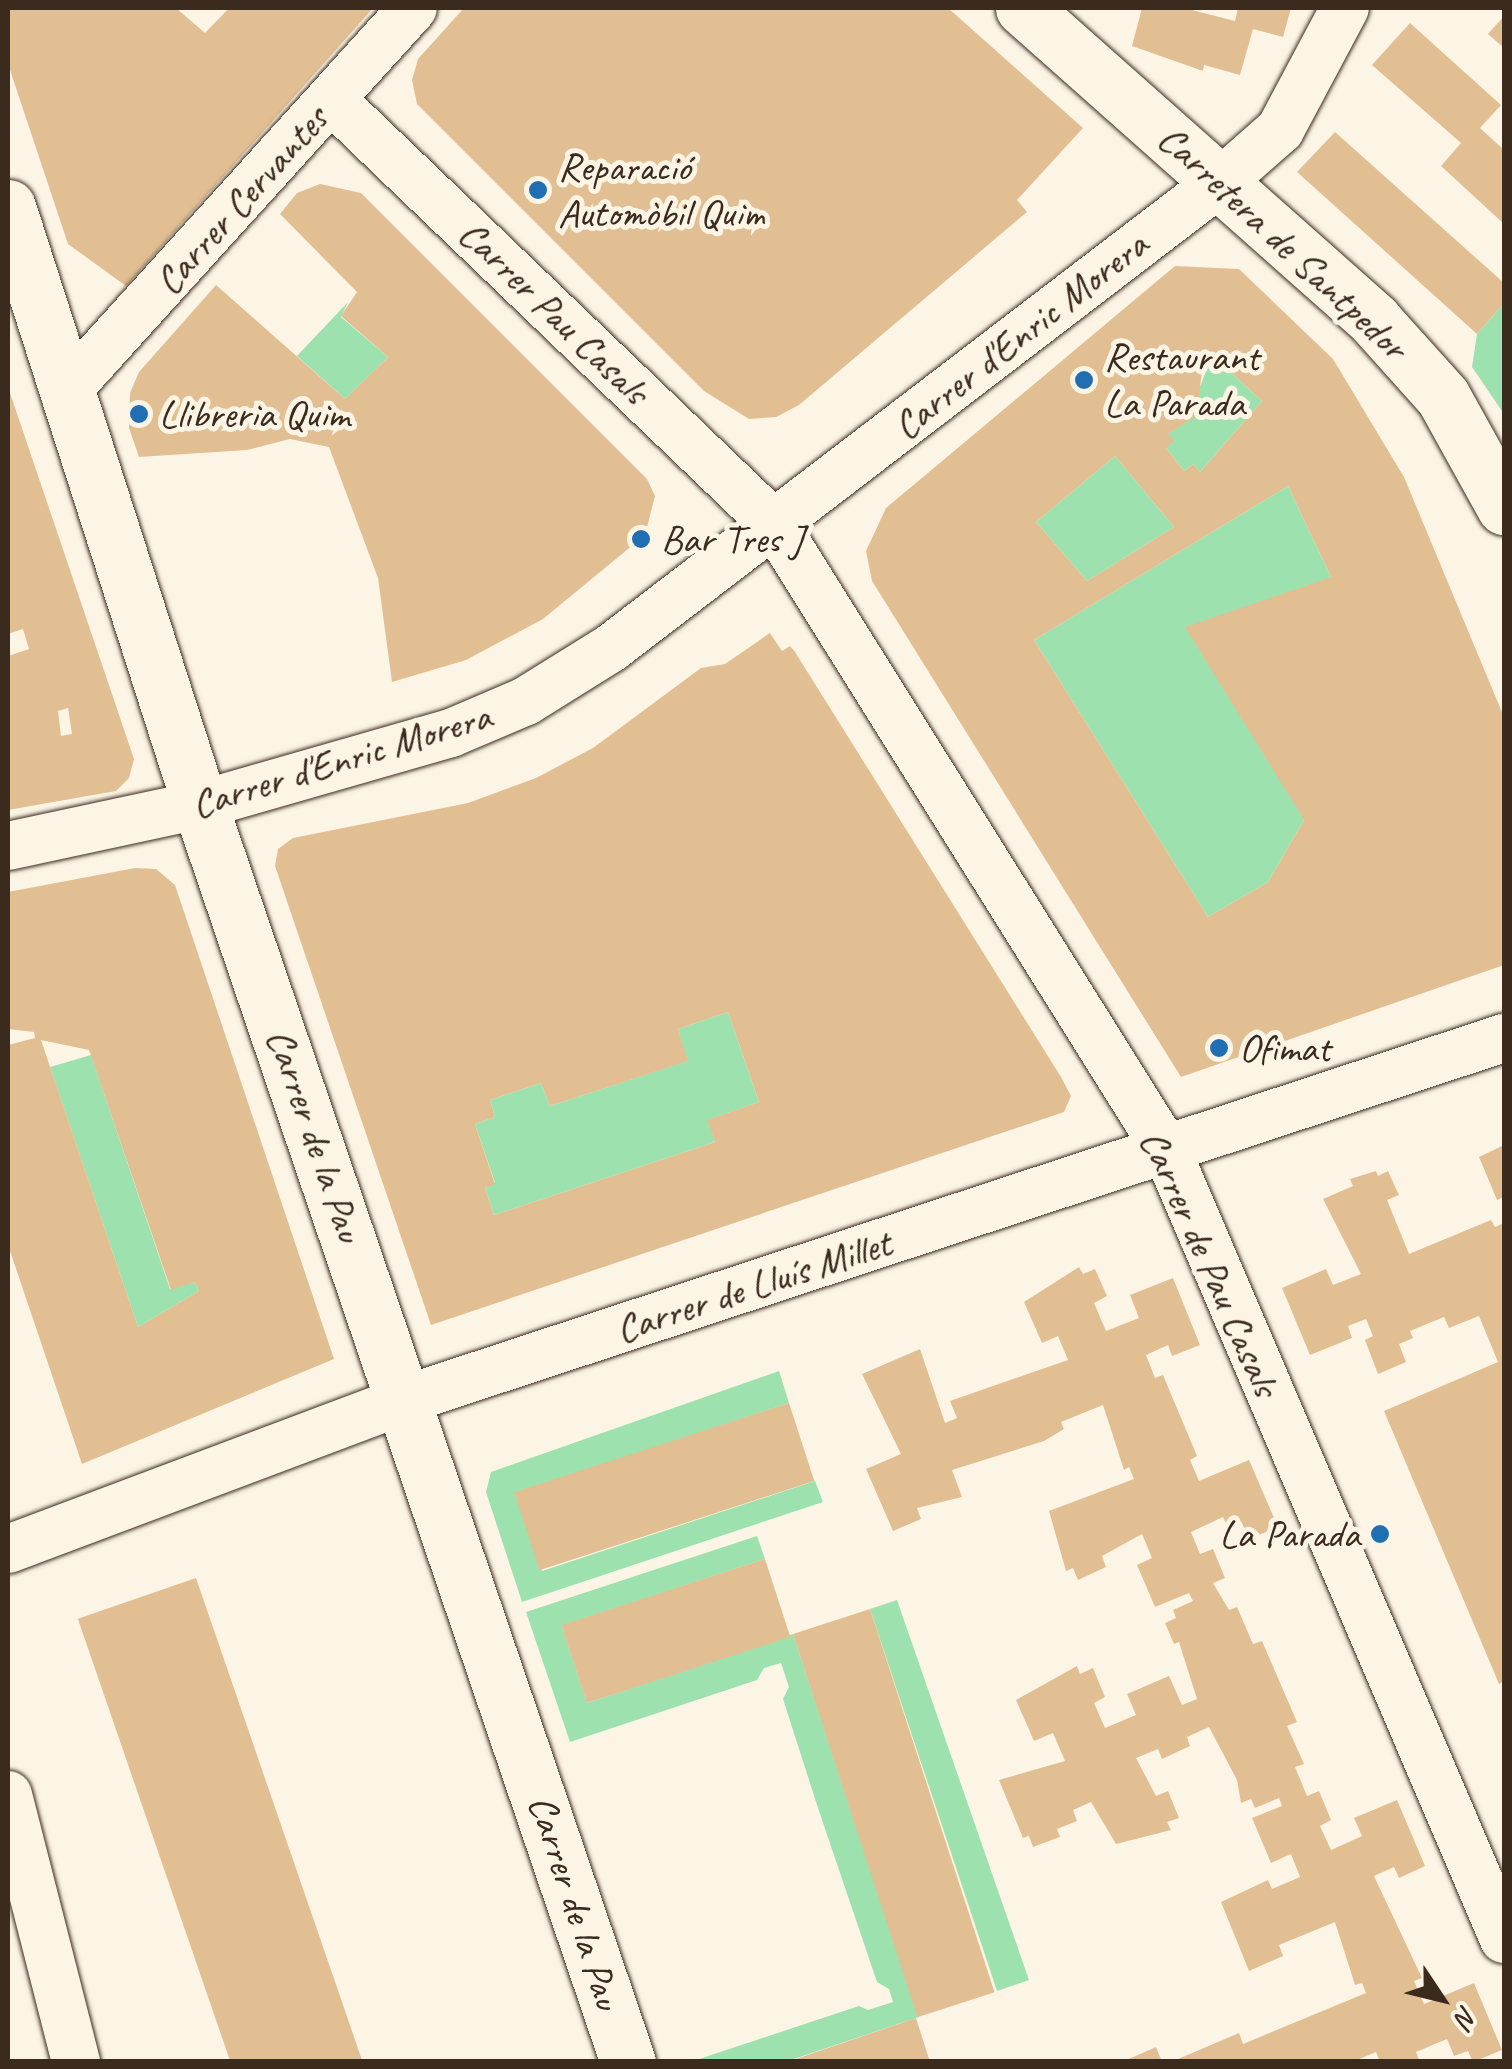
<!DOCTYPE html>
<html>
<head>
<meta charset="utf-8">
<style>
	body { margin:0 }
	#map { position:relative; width:1512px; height:2069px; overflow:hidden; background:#fcf5e5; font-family:Caveat,sans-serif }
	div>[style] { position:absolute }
	.green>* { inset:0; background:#9de2ae }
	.building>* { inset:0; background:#e2bf93; transform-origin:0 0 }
	.roads { filter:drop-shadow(0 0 2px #3b2a1e) drop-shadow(0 0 2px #3b2a1e) }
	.minor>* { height:48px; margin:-24px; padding:0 24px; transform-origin:24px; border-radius:24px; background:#fcf5e5 }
	.tertiary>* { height:55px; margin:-27.5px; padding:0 27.5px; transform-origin:27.5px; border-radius:27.5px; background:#fcf5e5 }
	.dots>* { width:28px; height:28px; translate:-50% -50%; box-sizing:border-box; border:5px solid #fcf5e5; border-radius:50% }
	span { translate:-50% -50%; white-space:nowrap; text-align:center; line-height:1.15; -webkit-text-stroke:10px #fcf5e5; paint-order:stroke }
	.poi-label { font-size:40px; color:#3b2a1e }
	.left { translate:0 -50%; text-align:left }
	.right { translate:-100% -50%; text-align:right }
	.street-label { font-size:40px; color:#3b2a1e }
	.frame { position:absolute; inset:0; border:10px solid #3b2a1e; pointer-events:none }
	.north { position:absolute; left:1392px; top:1949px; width:100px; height:100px; -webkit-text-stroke:8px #fcf5e5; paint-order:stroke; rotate:125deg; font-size:28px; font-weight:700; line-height:40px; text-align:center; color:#3b2a1e }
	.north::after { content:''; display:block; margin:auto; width:35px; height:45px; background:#3b2a1e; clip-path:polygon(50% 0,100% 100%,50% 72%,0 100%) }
</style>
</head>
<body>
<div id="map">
	<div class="green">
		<div style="clip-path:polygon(348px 302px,341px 317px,388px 357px,345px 399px,297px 356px)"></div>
		<div style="clip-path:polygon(1504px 303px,1504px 414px,1472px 367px,1477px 334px)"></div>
		<div style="clip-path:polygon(1212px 355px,1262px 401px,1200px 472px,1193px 464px,1184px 471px,1166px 448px,1168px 434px,1187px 421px)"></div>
		<div style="clip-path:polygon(1115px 456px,1174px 527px,1087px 581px,1036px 522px)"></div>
		<div style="clip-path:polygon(1288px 486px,1331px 577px,1304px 820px,1268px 882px,1208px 917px,1034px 640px)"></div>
		<div style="clip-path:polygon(728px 1012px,759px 1102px,708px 1120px,715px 1142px,494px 1215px,485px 1188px,495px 1183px,475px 1124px,495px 1117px,490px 1100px,541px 1083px,550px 1106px,687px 1061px,678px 1029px)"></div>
		<div style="clip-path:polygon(91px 1055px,170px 1289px,195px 1282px,199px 1291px,138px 1327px,50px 1067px)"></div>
		<div style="clip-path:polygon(779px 1371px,789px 1403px,515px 1494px,542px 1571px,815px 1481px,823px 1502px,522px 1602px,486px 1492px,491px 1472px)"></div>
		<div style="clip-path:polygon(757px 1536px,765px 1559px,562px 1626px,587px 1703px,793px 1634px,919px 2017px,788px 2061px,693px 2061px,859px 2006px,868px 2010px,893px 2002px,889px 1989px,877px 1982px,818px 1808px,783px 1699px,789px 1687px,781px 1663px,764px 1668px,757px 1680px,570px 1742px,526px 1612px)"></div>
		<div style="clip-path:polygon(897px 1600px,1029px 1980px,997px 1991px,870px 1609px)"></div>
	</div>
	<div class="building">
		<div style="clip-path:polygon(8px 8px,176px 8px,205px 33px,229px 8px,373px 8px,126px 286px,68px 244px,8px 64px)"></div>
		<div style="clip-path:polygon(464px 8px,948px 8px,1083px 128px,1017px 200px,1027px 212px,799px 405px,776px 417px,749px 419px,704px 391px,417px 104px,412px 80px,418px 59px)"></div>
		<div style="clip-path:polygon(1142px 8px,1184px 8px,1235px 21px,1238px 8px,1291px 8px,1283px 37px,1253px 29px,1240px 75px,1204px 65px,1203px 71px,1132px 46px)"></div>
		<div style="clip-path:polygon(1504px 16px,1504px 48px,1488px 34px)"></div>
		<div style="clip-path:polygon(1410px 23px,1501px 105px,1480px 128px,1504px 150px,1504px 224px,1441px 166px,1461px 143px,1372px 65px)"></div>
		<div style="clip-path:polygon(1335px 132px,1504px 283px,1504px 303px,1477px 334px,1297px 172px)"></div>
		<div style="clip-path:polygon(320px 184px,361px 193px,647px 479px,655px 496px,645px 535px,543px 619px,466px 660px,392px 682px,378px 578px,329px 447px,290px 439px,247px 450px,139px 457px,129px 428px,130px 393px,139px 372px,216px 285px,345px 399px,388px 357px,341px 316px,357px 292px,280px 214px,297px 193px)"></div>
		<div style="clip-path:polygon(evenodd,1175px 266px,1239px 269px,1333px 359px,1404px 477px,1504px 717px,1504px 965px,1181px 1077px,872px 581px,866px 551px,886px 508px,1175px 266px,1212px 355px,1262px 401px,1200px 472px,1193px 464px,1184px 471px,1166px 448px,1174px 441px,1168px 434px,1196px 416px,1203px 365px,1212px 355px,1175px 266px,1115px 456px,1174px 527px,1087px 581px,1036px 522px,1115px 456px,1175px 266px,1288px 486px,1331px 577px,1185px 627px,1304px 820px,1268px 882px,1208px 917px,1034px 640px,1288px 486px)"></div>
		<div style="clip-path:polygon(evenodd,8px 387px,134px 759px,129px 778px,116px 791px,8px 810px,8px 656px,29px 649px,23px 629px,8px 634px,8px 387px,68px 708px,72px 734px,61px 736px,58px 711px,68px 708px)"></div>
		<div style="clip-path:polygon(evenodd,770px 633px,782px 651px,790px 646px,795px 652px,1061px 1077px,1071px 1096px,1064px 1112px,431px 1325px,275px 866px,278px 849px,293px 838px,468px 803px,536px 778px,593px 748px,701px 668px,725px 664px,770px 633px,728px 1012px,759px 1102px,707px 1120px,715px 1142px,494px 1215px,485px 1188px,495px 1184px,475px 1124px,495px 1117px,490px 1100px,541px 1083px,550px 1106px,688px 1061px,678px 1029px,728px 1012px)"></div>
		<div style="clip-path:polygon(evenodd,135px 868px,156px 869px,175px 885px,334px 1359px,82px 1464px,8px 1245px,8px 1045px,35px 1038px,34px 1032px,8px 1029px,8px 892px,135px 868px,41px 1040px,89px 1050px,171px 1290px,195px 1282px,199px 1291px,138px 1327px,41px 1040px)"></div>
		<div style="clip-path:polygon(1504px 1145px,1504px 1197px,1497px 1200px,1479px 1157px)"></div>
		<div style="clip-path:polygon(1376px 1171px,1378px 1176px,1388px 1171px,1399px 1195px,1387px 1200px,1409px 1254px,1491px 1220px,1495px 1227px,1504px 1223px,1504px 1681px,1499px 1684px,1384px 1411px,1498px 1362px,1479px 1316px,1449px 1328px,1444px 1317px,1410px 1331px,1413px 1338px,1399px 1344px,1406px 1362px,1378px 1374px,1365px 1340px,1373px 1336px,1366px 1319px,1348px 1326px,1352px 1338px,1310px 1355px,1282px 1288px,1326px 1269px,1333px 1285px,1361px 1274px,1323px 1199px,1353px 1186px,1350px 1179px)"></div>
		<div style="clip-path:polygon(1079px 1267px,1083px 1274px,1095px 1269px,1107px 1296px,1094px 1303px,1106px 1331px,1139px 1318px,1130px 1295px,1173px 1278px,1200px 1345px,1172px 1356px,1168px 1345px,1146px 1355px,1155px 1378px,1163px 1375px,1197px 1456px,1190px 1460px,1199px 1481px,1249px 1460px,1278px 1527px,1249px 1539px,1241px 1521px,1228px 1528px,1223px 1517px,1191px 1532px,1200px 1554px,1213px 1549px,1225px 1578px,1213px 1583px,1229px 1610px,1237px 1607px,1253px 1644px,1262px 1641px,1297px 1722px,1287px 1726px,1304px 1764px,1295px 1767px,1307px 1796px,1319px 1791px,1331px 1820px,1320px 1826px,1331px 1850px,1362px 1836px,1354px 1818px,1397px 1800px,1425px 1866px,1399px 1878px,1394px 1867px,1374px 1876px,1422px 1978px,1414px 1981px,1424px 2004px,1474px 1983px,1502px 2050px,1473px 2062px,1468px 2051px,1454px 2056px,1447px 2039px,1416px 2052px,1420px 2062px,1380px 2062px,1376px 2052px,1352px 2062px,1171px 2062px,1239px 2033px,1243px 2044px,1366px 1993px,1362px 1983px,1355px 1985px,1335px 1922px,1279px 1945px,1283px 1956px,1249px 1971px,1221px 1902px,1268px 1880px,1272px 1889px,1300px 1877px,1291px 1854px,1271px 1863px,1252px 1818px,1282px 1806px,1279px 1798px,1255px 1808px,1251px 1799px,1241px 1803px,1237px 1780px,1209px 1727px,1187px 1737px,1190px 1746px,1162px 1759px,1158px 1749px,1136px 1758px,1156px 1796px,1168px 1791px,1179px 1818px,1167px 1822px,1171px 1830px,1116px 1844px,1091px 1802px,1073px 1810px,1077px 1821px,1057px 1829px,1060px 1837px,1033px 1847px,1029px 1836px,1023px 1838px,999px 1780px,1065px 1761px,1053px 1733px,1034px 1741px,1016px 1700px,1077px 1666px,1080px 1674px,1093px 1668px,1105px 1697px,1094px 1703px,1105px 1728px,1136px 1715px,1127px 1694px,1169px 1676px,1182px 1705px,1197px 1699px,1179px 1642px,1174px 1644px,1165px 1623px,1176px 1618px,1173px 1610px,1193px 1601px,1189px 1593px,1155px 1607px,1137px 1565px,1152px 1558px,1142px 1534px,1102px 1556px,1106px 1567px,1078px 1580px,1073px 1568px,1066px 1571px,1049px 1511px,1134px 1479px,1129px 1467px,1124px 1470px,1103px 1405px,1061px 1422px,1064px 1429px,1044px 1441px,952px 1470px,962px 1497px,917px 1508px,921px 1519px,893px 1531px,866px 1469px,901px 1454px,862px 1374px,920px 1349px,945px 1423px,957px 1418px,950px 1401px,1068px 1360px,1058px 1336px,1042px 1343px,1024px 1302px)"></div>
		<div style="left:789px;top:1403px;width:82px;height:289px;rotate:72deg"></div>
		<div style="left:765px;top:1559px;width:82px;height:214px;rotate:72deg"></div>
		<div style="left:196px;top:1578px;width:511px;height:125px;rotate:71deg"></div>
		<div style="left:870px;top:1609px;width:403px;height:81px;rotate:72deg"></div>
		<div style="clip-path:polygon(916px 2018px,930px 2062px,790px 2062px,790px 2061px)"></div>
		<div style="clip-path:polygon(1156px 2047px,1162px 2062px,1122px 2062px)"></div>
	</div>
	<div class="roads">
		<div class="minor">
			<div style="left:332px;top:100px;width:614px;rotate:43.81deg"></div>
			<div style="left:775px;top:525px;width:739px;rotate:57.95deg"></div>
			<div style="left:1167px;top:1151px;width:857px;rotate:66.85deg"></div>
			<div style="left:67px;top:390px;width:515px;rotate:-47.83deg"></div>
			<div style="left:8px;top:846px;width:196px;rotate:-12.1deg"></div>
			<div style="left:200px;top:805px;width:261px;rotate:-16deg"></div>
			<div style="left:451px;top:733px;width:82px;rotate:-23.1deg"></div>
			<div style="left:526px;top:701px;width:100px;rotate:-31.9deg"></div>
			<div style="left:611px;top:648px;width:770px;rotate:-37.41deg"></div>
			<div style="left:1223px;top:180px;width:76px;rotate:-41.3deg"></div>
			<div style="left:1280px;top:130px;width:138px;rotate:-62deg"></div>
			<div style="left:8px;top:1549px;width:426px;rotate:-20.6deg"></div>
			<div style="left:407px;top:1399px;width:1155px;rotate:-18.22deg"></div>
			<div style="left:8px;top:1795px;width:276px;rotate:75.7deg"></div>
		</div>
		<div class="tertiary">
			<div style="left:1023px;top:8px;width:470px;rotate:41.6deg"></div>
			<div style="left:1374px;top:320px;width:103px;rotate:48.1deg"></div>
			<div style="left:1443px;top:397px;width:126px;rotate:61deg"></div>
			<div style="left:8px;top:207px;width:628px;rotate:72.2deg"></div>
			<div style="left:200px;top:805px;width:1328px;rotate:71.2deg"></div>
		</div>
	</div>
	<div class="dots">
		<div style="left:538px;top:190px;background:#1f6fb2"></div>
		<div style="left:1084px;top:380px;background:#1f6fb2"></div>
		<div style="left:139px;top:414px;background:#1f6fb2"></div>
		<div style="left:641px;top:539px;background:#1f6fb2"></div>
		<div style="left:1219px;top:1048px;background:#1f6fb2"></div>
		<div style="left:1380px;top:1534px;background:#1f6fb2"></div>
	</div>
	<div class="poi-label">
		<span class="left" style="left:558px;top:190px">Reparació<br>Automòbil Quim</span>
		<span class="left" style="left:1104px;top:380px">Restaurant<br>La Parada</span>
		<span class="left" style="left:159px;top:414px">Llibreria Quim</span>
		<span class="left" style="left:661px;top:539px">Bar Tres J</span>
		<span class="left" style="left:1239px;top:1048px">Ofimat</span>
		<span class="right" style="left:1360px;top:1534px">La Parada</span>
	</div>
	<div class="street-label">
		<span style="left:241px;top:200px;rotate:-48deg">Carrer Cervantes</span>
		<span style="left:1283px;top:242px;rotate:43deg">Carretera de Santpedor</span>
		<span style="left:554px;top:312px;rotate:44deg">Carrer Pau Casals</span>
		<span style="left:1020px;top:335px;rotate:-38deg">Carrer d'Enric Morera</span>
		<span style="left:341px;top:760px;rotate:-17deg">Carrer d'Enric Morera</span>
		<span style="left:315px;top:1135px;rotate:71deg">Carrer de la Pau</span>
		<span style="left:1210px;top:1263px;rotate:66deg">Carrer de Pau Casals</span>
		<span style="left:753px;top:1286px;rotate:-18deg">Carrer de Lluís Millet</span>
		<span style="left:575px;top:1902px;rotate:72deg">Carrer de la Pau</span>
	</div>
	<div class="frame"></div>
	<div class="north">N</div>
</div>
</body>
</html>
